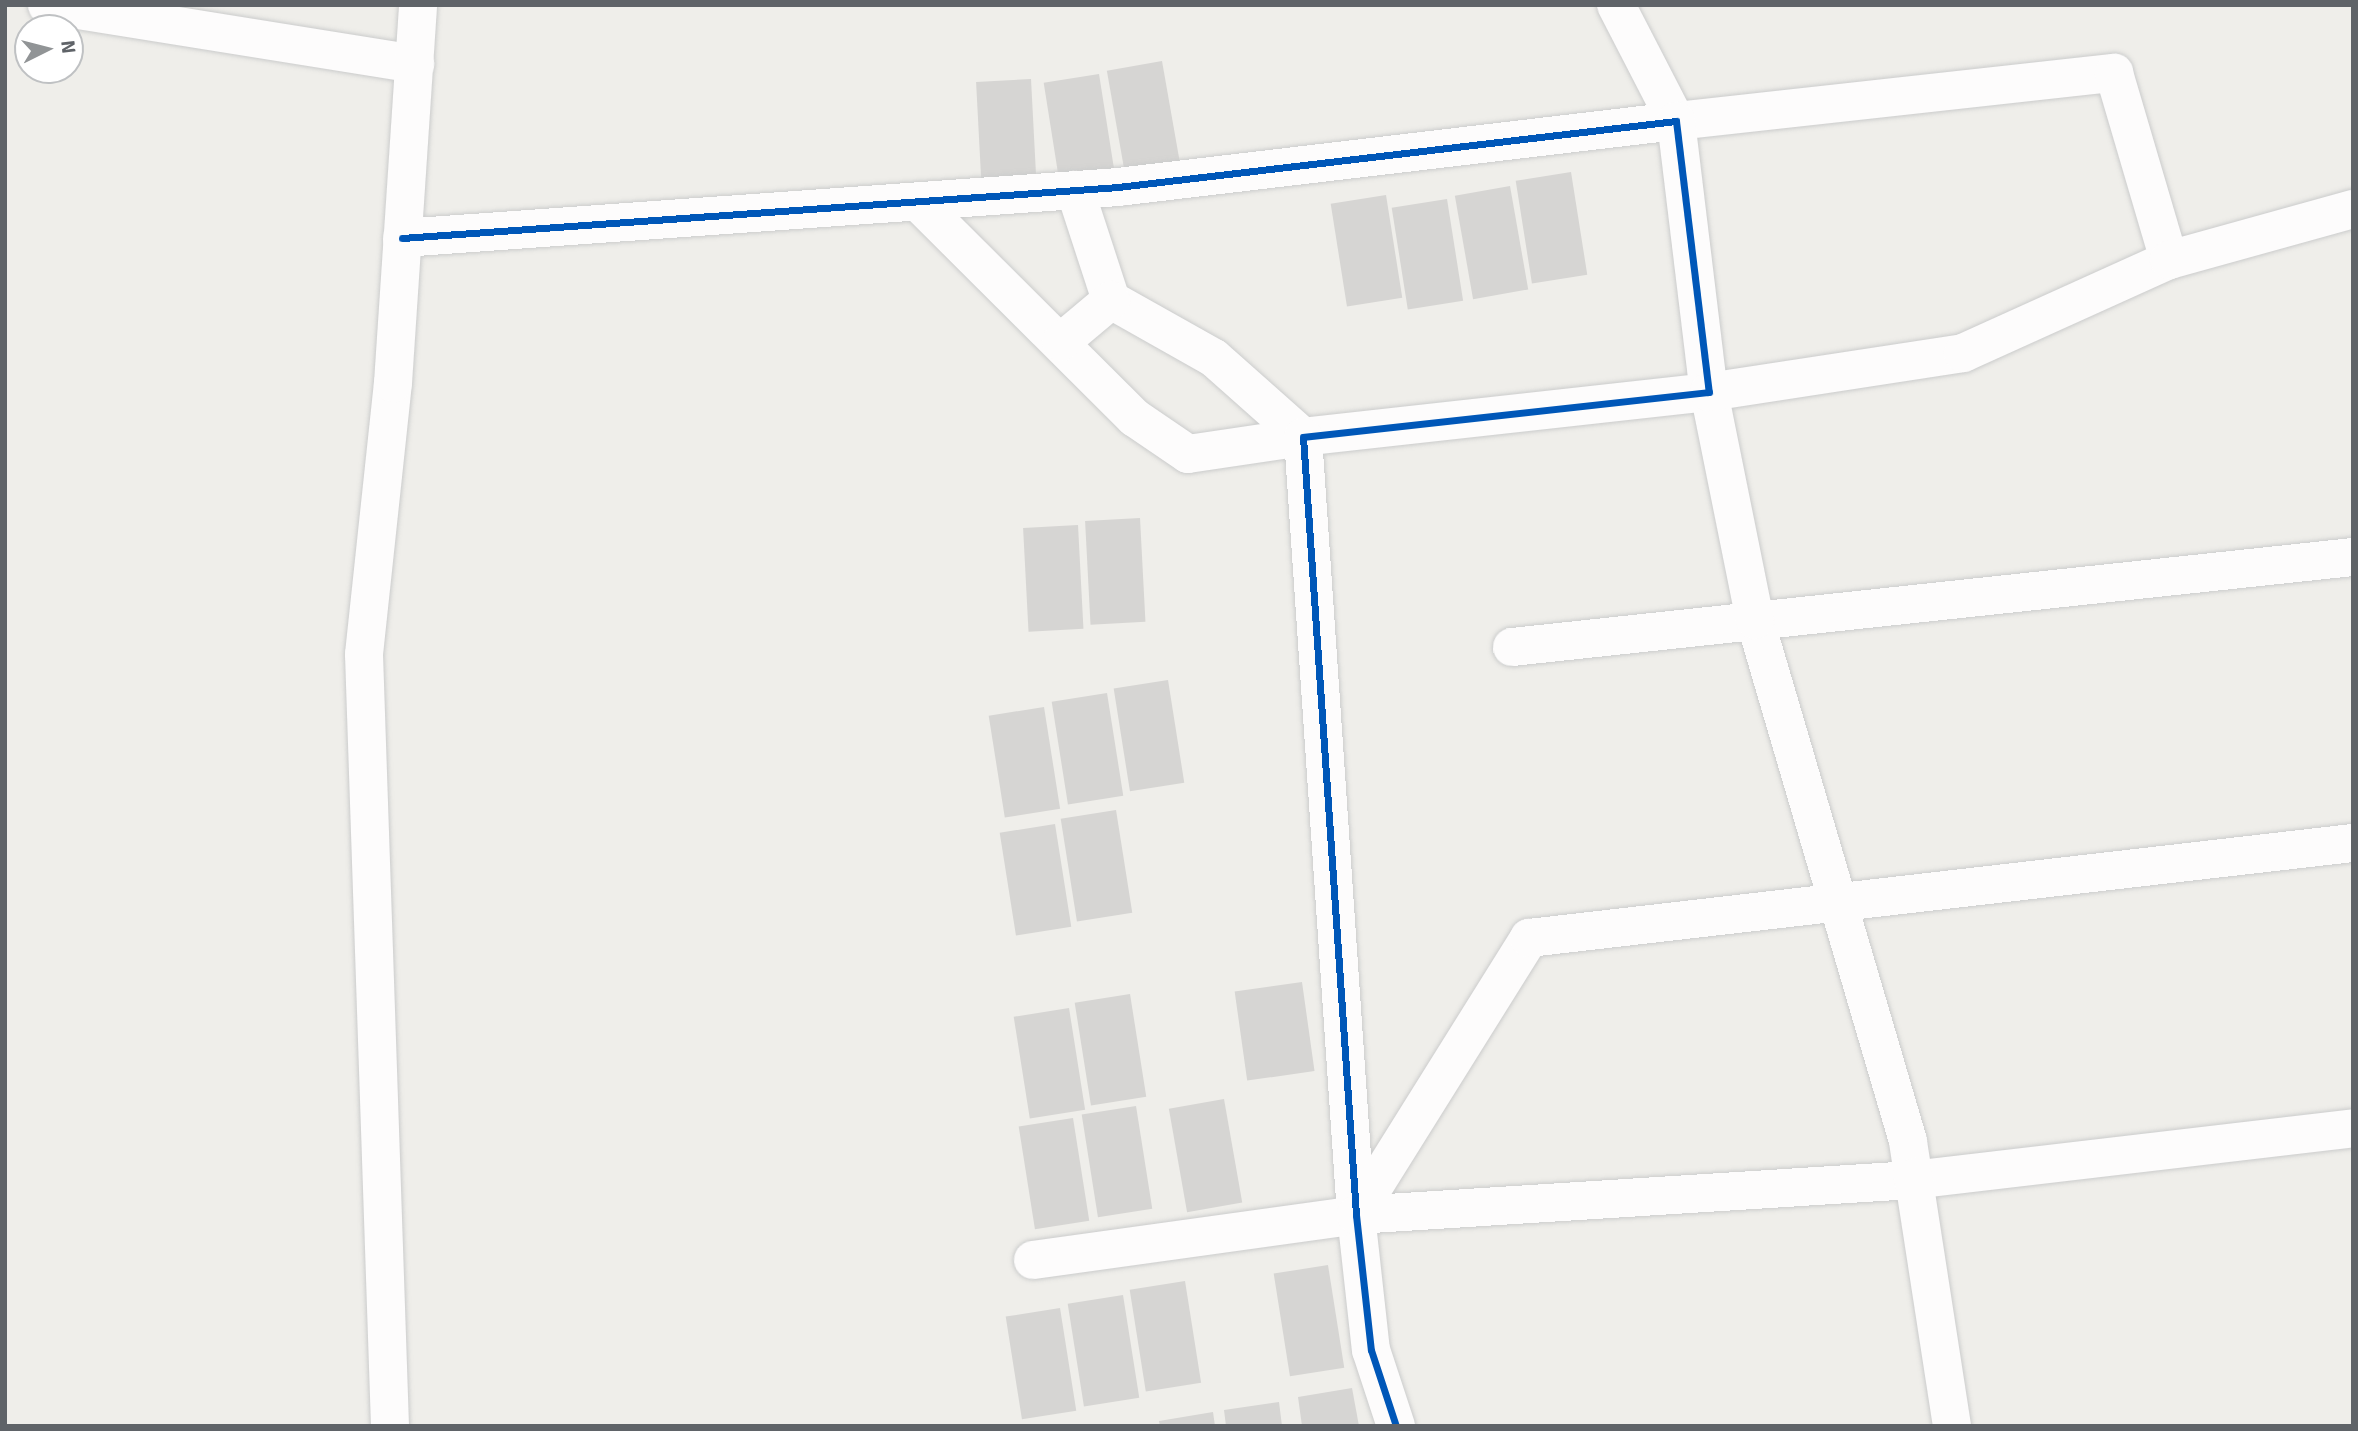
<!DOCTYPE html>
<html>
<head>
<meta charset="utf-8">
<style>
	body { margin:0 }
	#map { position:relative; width:2358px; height:1431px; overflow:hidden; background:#efeeea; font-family:Signika,sans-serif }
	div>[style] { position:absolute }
	.building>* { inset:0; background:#d6d5d3; transform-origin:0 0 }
	.roads { filter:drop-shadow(0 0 2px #cbcccc) drop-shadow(0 0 2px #cbcccc) }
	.minor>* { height:38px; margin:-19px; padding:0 19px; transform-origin:19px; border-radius:19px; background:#fdfcfc }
	.cycleway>* { height:7px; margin:-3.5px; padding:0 3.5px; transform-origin:3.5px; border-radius:3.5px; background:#0057b8 }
	span { translate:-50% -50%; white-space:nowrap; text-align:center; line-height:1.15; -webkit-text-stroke:7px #fff; paint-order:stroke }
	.frame { position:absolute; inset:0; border:7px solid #5f6368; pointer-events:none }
	.north { position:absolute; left:14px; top:14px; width:70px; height:70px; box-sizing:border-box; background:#fff; border:2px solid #bfc1c3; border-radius:50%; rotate:84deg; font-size:19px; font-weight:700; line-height:28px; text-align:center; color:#5f6368 }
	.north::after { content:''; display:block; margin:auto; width:24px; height:32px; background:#919496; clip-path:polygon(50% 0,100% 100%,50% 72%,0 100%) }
</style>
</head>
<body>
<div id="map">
	<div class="building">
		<div style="left:1162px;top:61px;width:105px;height:56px;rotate:80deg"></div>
		<div style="left:1099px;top:74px;width:104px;height:56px;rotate:81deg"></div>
		<div style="left:1031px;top:79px;width:104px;height:55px;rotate:87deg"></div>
		<div style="left:1571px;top:172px;width:104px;height:56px;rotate:81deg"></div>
		<div style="left:1510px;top:186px;width:105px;height:56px;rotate:80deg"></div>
		<div style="left:1386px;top:195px;width:104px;height:56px;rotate:81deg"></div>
		<div style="left:1447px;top:199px;width:103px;height:56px;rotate:81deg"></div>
		<div style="left:1140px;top:518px;width:104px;height:55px;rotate:87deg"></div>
		<div style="left:1078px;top:525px;width:104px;height:55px;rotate:87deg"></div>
		<div style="left:1168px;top:680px;width:104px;height:55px;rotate:81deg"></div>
		<div style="left:1107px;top:693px;width:104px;height:56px;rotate:81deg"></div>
		<div style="left:1044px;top:707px;width:103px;height:56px;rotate:81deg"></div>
		<div style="left:1116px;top:810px;width:104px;height:56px;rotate:81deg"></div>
		<div style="left:1055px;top:824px;width:104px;height:56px;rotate:81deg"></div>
		<div style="left:1302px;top:982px;width:90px;height:68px;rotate:82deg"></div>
		<div style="left:1130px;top:994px;width:104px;height:56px;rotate:81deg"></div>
		<div style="left:1069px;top:1008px;width:103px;height:56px;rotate:81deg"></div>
		<div style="left:1224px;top:1099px;width:105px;height:56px;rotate:80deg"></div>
		<div style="left:1136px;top:1106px;width:104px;height:55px;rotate:81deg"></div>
		<div style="left:1073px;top:1118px;width:104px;height:55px;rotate:81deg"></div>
		<div style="left:1328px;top:1265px;width:104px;height:55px;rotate:81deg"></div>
		<div style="left:1185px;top:1281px;width:103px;height:56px;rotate:81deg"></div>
		<div style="left:1123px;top:1295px;width:104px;height:56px;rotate:81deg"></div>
		<div style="left:1060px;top:1308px;width:104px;height:55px;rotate:81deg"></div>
		<div style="clip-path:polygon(1352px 1388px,1359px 1426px,1302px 1426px,1298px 1397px)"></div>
		<div style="clip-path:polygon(1279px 1402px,1282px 1426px,1226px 1426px,1224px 1410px)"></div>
		<div style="clip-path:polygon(1213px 1412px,1215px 1426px,1160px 1426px,1159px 1421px)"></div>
	</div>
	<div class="roads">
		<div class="minor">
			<div style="left:47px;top:5px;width:373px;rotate:9.1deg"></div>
			<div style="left:1616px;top:5px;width:131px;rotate:62.7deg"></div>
			<div style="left:1676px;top:121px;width:441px;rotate:-6.3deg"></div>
			<div style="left:2114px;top:73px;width:195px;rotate:73.6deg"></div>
			<div style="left:1075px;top:190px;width:116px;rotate:71.9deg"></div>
			<div style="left:1111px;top:300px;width:118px;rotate:29.4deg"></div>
			<div style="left:1214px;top:358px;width:119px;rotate:41.6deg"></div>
			<div style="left:918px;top:202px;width:306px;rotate:44.9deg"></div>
			<div style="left:1135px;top:418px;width:64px;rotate:34.2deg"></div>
			<div style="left:1188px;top:454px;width:116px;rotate:-8.4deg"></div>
			<div style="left:402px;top:238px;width:718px;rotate:-4.07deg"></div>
			<div style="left:1118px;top:187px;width:562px;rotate:-6.75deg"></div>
			<div style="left:1676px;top:121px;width:273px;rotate:83.1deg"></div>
			<div style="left:1709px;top:392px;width:408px;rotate:173.7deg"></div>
			<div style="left:1303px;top:437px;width:780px;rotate:86.1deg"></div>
			<div style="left:1356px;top:1215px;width:136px;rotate:83.7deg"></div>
			<div style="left:1371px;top:1350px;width:80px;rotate:71.8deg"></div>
			<div style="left:1061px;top:342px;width:65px;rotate:-40deg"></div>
			<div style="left:1512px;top:647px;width:846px;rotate:-6.11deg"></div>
			<div style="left:1356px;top:1215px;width:327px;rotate:-58deg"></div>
			<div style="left:1529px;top:938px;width:829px;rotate:-6.58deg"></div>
			<div style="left:1033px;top:1260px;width:326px;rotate:-7.9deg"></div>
			<div style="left:1356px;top:1215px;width:558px;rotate:-3.6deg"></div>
			<div style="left:1913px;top:1180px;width:443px;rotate:-6.7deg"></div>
			<div style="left:390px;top:1426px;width:772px;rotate:-91.93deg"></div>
			<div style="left:364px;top:654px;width:273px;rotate:-83.9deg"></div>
			<div style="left:393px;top:383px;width:379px;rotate:-86.2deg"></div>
			<div style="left:1952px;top:1426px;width:288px;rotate:-98.8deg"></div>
			<div style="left:1908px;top:1141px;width:543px;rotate:-106.37deg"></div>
			<div style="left:1755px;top:620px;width:233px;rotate:-101.4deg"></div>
			<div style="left:1709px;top:392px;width:257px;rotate:-8.7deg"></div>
			<div style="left:1963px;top:353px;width:226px;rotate:-24.3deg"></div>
			<div style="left:2169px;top:260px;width:191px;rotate:-15.5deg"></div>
		</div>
	</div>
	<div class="cycleway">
		<div style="left:402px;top:238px;width:718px;rotate:-4.07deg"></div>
		<div style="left:1118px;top:187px;width:562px;rotate:-6.75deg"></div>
		<div style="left:1676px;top:121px;width:273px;rotate:83.1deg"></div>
		<div style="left:1709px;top:392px;width:408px;rotate:173.7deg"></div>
		<div style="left:1303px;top:437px;width:780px;rotate:86.1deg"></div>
		<div style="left:1356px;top:1215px;width:136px;rotate:83.7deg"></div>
		<div style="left:1371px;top:1350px;width:80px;rotate:71.8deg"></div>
	</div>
	<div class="frame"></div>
	<div class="north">N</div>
</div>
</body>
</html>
